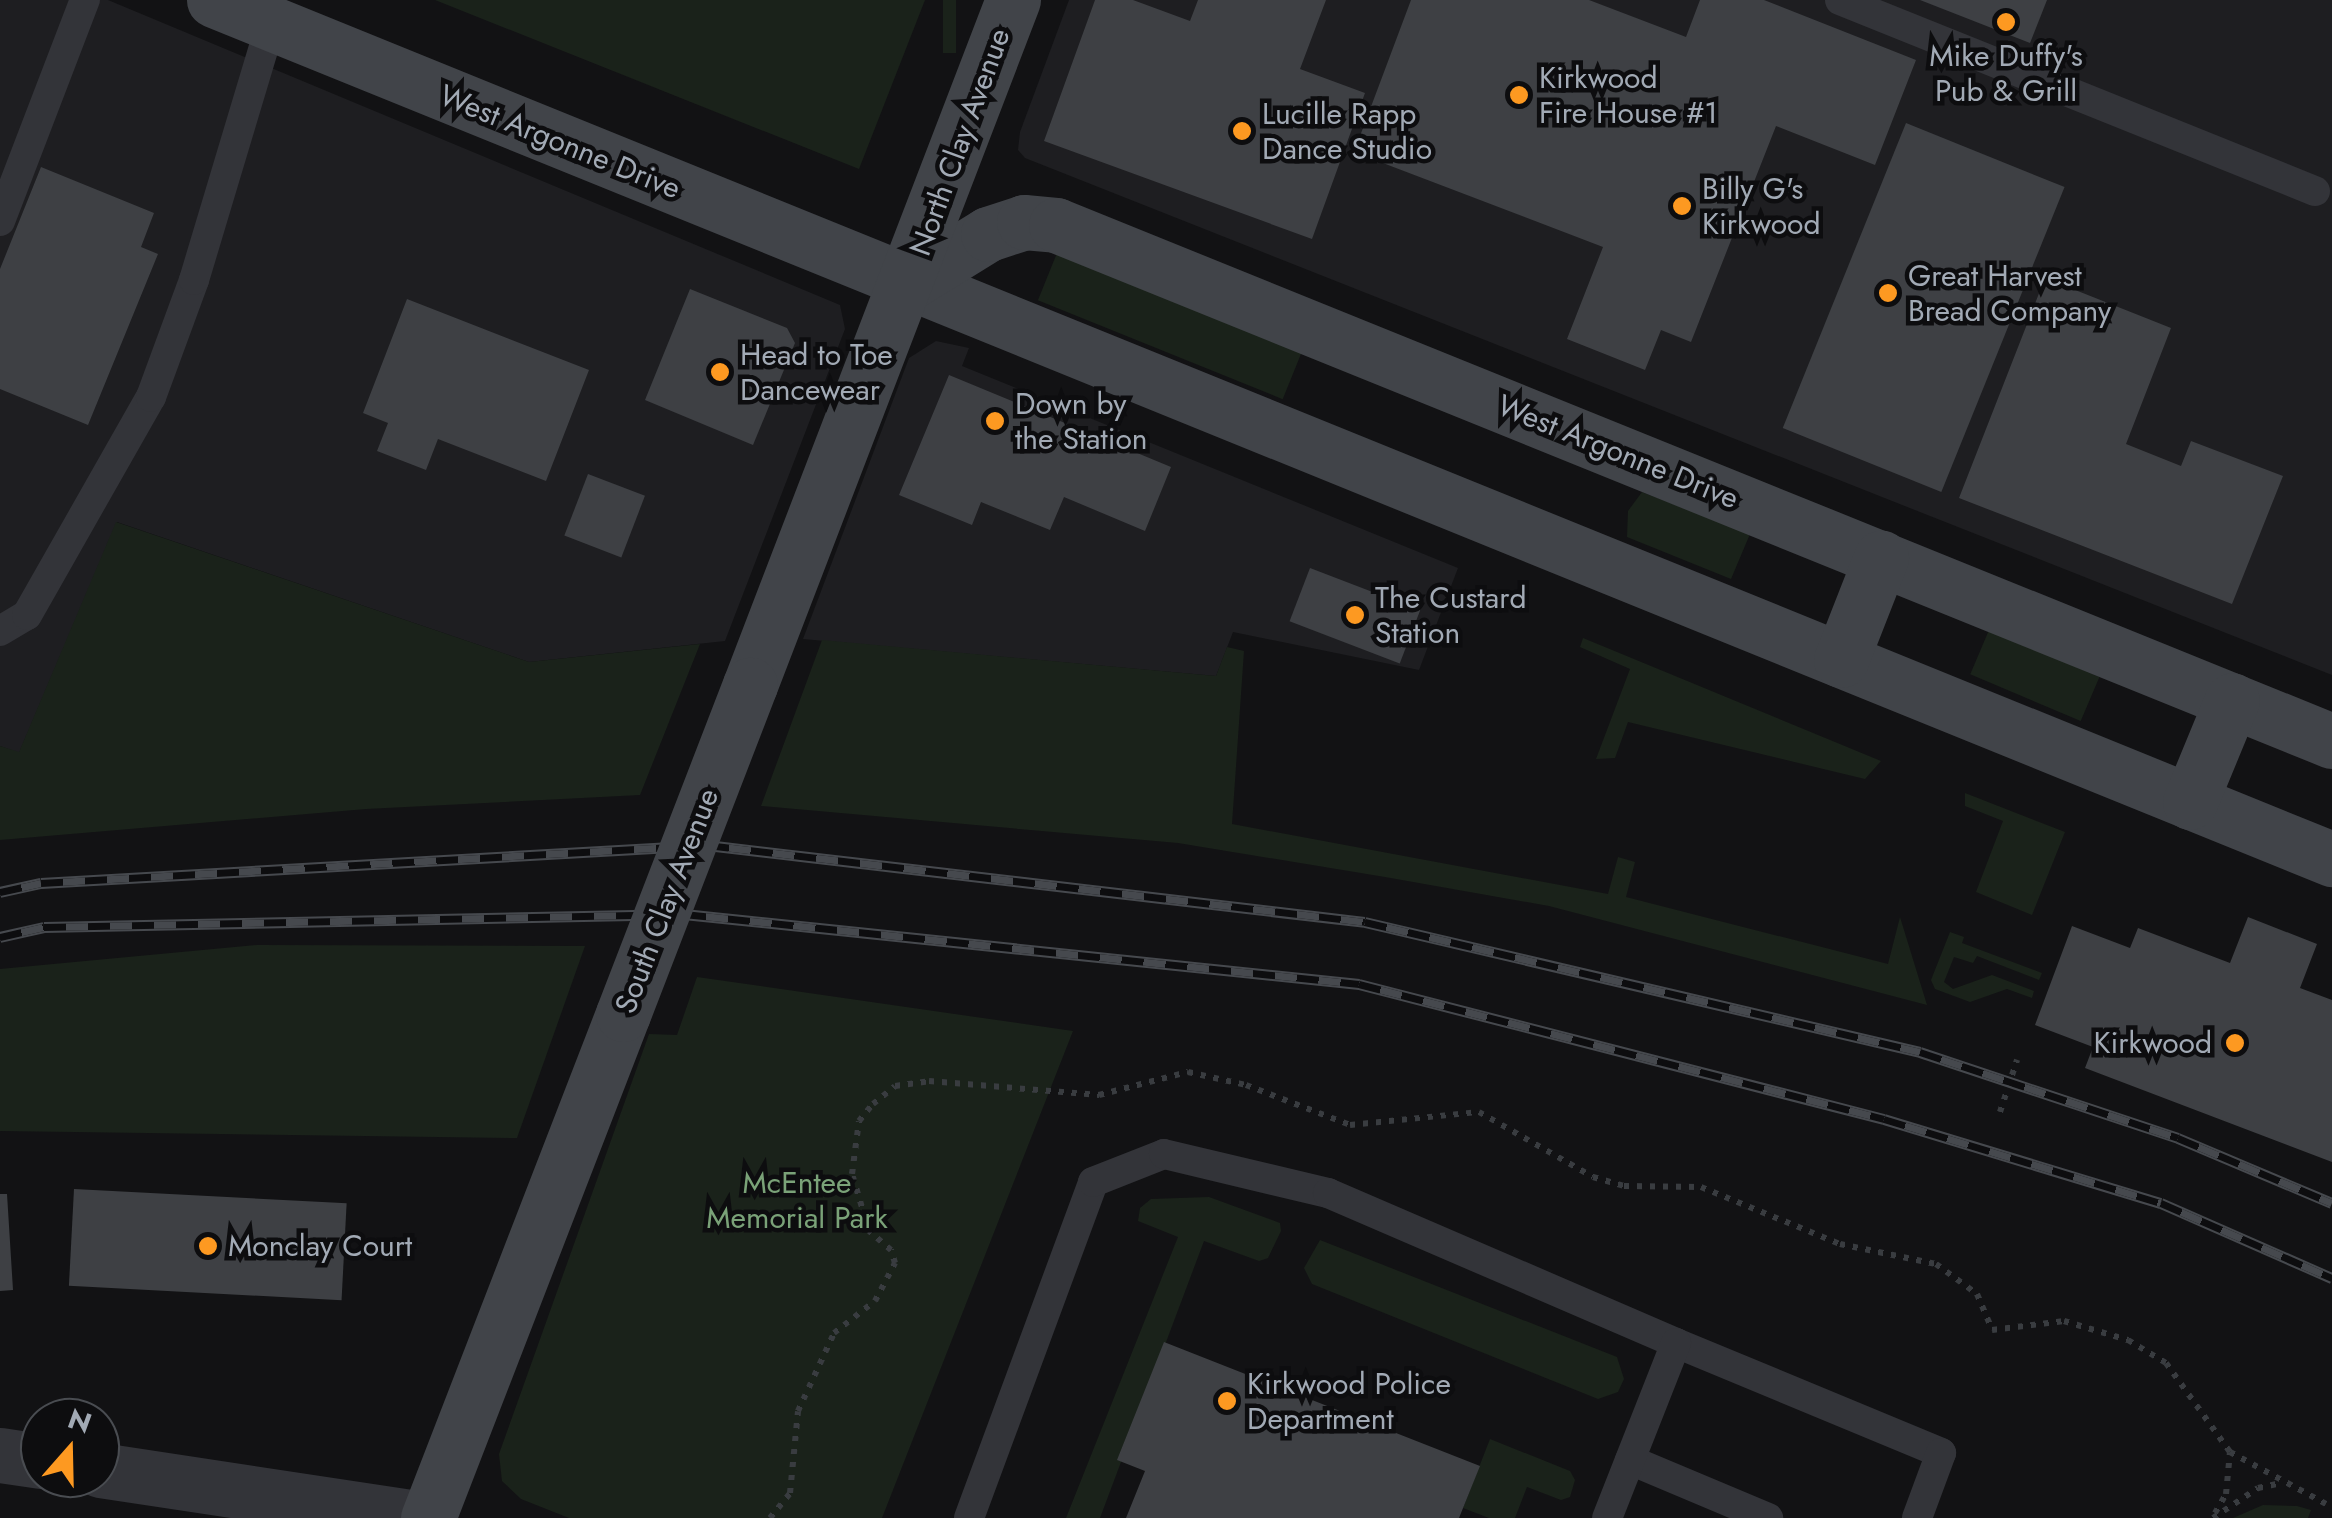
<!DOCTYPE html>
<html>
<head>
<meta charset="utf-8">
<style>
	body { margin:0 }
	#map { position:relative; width:2332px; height:1518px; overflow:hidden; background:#121214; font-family:Jost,sans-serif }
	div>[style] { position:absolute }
	.built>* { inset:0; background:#1e1e21 }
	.green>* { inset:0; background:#1a221a; transform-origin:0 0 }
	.building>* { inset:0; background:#3e4044; transform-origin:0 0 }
	.path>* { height:6px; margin-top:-3px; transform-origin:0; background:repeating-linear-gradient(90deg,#393c40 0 5px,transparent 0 13px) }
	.lane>* { height:30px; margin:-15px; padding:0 15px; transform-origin:15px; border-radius:15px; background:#333439 }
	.street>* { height:55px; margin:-27.5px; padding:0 27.5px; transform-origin:27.5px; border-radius:27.5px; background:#333439 }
	.secondary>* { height:55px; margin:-27.5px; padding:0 27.5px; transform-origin:27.5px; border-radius:27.5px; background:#414449 }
	.rail>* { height:11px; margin-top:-5.5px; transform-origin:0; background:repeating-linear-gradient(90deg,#0d0d0f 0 22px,#46494e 0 44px); box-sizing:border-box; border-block:2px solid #46494e }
	.secondary-bridge>* { height:55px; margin:-27.5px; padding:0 27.5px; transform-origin:27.5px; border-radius:27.5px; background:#414449 }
	.dots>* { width:28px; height:28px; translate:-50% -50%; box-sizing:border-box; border:5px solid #0d0d0f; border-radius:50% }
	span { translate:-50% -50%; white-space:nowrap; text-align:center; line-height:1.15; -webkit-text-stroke:9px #0d0d0f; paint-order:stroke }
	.poi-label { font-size:30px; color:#a2aab5 }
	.left { translate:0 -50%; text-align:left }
	.right { translate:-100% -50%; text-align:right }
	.street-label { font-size:30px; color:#a2aab5 }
	.park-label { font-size:30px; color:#7aa278 }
	.north { position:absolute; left:20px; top:1398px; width:100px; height:100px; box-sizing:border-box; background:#0d0d0f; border:2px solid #494c51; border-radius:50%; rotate:20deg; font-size:28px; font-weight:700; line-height:40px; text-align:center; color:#a2aab5 }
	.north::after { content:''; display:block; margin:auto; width:35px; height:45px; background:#fd9921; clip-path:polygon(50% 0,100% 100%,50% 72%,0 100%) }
</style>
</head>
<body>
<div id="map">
	<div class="built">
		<div style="clip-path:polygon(0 0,108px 0,840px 305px,845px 329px,725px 641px,529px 662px,117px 522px,19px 753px,0 746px)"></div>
		<div style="clip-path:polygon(1069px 0,2332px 0,2332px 675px,1025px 158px,1018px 150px,1020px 132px)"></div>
		<div style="clip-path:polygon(936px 341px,969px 348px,962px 366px,1458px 568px,1419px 670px,1233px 632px,1216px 676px,803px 639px,909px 358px)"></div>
	</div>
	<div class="green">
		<div style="clip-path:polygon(435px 0,925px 0,859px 169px)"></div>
		<div style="left:943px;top:0;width:13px;height:53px"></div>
		<div style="left:1057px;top:253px;width:264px;height:51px;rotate:22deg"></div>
		<div style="clip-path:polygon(1642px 492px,1750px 534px,1731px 579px,1627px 537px,1628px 511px)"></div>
		<div style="clip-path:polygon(116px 522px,529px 662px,700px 644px,640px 795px,366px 809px,0 840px,0 746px,19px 752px)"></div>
		<div style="left:1989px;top:630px;width:120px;height:48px;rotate:23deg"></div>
		<div style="clip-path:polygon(1583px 638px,1881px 761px,1865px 779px,1628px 722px,1615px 758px,1596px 759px,1630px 669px,1580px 647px)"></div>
		<div style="clip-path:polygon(822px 640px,1216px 676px,1227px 647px,1244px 651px,1232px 824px,1608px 894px,1618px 857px,1635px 862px,1626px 897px,1888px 964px,1900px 917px,1927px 1005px,1549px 906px,1385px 877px,1178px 843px,761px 806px)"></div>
		<div style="clip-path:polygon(1965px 793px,2065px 832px,2032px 915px,1976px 892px,2003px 821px,1965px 806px)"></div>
		<div style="clip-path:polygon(1950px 932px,1964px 937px,1962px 943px,2042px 973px,2039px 980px,1977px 956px,1973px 963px,1954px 957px,1944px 982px,1953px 989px,1992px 975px,2034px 991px,2032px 998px,2007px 989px,1970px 1002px,1935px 989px,1931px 980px)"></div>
		<div style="clip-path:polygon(257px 945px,585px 946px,517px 1138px,0 1131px,0 969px)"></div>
		<div style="clip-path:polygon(697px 977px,1073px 1031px,882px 1518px,569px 1518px,521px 1499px,502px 1481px,499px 1454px,649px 1034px,677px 1035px)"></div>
		<div style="clip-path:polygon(1209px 1197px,1280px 1223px,1281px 1231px,1268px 1258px,1259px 1261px,1204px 1241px,1100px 1518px,1066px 1518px,1178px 1237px,1138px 1221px,1140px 1208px,1151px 1199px)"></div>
		<div style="clip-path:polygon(1320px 1240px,1617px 1357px,1624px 1379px,1618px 1392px,1598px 1399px,1312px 1284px,1304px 1268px)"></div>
		<div style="clip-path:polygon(1490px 1439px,1570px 1471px,1575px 1480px,1570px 1497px,1561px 1500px,1527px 1487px,1515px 1518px,1489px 1518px,1463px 1508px)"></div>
		<div style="clip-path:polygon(2263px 1505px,2297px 1506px,2311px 1510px,2308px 1518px,2233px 1518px)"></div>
	</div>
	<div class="building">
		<div style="clip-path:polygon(1095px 0,1133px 0,1190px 21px,1198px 0,1326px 0,1300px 69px,1365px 93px,1312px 239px,1044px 141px)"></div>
		<div style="clip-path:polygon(1411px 0,1589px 0,1686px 37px,1700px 0,1764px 0,1916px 60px,1875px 165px,1776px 126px,1691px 342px,1661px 330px,1645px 370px,1567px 339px,1603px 247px,1354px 152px)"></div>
		<div style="clip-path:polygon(1920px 0,2047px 0,2030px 43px)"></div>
		<div style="left:1906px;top:123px;width:171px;height:329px;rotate:22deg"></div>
		<div style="clip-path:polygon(41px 167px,154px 213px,141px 247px,158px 254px,88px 425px,0 389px,0 269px)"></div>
		<div style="clip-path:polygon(2045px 278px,2171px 328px,2126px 444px,2181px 466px,2191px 441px,2283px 476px,2232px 604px,1959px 498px)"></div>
		<div style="clip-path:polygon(690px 289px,787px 328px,795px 343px,753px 445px,645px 400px)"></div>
		<div style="clip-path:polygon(407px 299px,589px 370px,546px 481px,438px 439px,426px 470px,377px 451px,388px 423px,363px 413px)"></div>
		<div style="clip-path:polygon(949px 375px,1171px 467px,1145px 531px,1064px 497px,1050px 530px,981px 502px,972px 525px,899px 495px)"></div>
		<div style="left:588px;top:474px;width:61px;height:66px;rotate:21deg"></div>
		<div style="left:1310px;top:568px;width:118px;height:57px;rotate:21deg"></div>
		<div style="clip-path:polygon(2248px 917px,2317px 944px,2300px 988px,2332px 1000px,2332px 1162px,2085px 1068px,2093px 1047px,2035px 1025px,2072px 926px,2130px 948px,2138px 928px,2230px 963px)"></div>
		<div style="left:74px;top:1189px;width:273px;height:97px;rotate:3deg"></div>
		<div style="clip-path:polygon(0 1194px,7px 1194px,13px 1290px,0 1291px)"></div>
		<div style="clip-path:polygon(1164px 1342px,1480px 1466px,1459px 1518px,1126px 1518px,1145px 1471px,1117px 1460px)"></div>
	</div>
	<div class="path">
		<div style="left:2000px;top:1112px;width:55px;rotate:-71.9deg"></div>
		<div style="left:2215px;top:1513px;width:22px;rotate:-60deg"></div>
		<div style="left:2226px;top:1494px;width:42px;rotate:-84.6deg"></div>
		<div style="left:770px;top:1518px;width:32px;rotate:-51deg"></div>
		<div style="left:790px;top:1493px;width:82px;rotate:-84.4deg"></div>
		<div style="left:798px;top:1411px;width:86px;rotate:-65.2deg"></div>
		<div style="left:834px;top:1333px;width:52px;rotate:-38deg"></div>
		<div style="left:875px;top:1301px;width:43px;rotate:-62.2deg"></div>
		<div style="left:895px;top:1263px;width:14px;rotate:-107deg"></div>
		<div style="left:891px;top:1250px;width:29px;rotate:-139deg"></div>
		<div style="left:869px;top:1231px;width:59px;rotate:-106.6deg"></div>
		<div style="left:852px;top:1174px;width:53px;rotate:-82.5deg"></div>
		<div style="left:859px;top:1121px;width:22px;rotate:-51deg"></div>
		<div style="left:873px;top:1104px;width:28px;rotate:-39deg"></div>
		<div style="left:895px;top:1086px;width:34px;rotate:-8deg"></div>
		<div style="left:929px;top:1081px;width:171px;rotate:4.7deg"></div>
		<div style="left:1099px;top:1095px;width:92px;rotate:-14.5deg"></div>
		<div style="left:1188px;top:1072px;width:59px;rotate:12.6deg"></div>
		<div style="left:1246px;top:1085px;width:111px;rotate:21deg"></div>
		<div style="left:1350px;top:1125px;width:130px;rotate:-5.8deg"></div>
		<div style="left:1479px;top:1112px;width:131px;rotate:29.7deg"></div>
		<div style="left:1593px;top:1177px;width:32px;rotate:16deg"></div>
		<div style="left:1624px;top:1186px;width:77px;rotate:0.7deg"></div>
		<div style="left:1701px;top:1187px;width:150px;rotate:22.3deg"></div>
		<div style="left:1840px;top:1244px;width:98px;rotate:11.8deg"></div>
		<div style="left:1936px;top:1264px;width:51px;rotate:36.2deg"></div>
		<div style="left:1977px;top:1294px;width:39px;rotate:67deg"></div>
		<div style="left:1992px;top:1330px;width:73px;rotate:-7.1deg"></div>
		<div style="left:2064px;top:1321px;width:67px;rotate:16.5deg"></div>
		<div style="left:2128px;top:1340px;width:44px;rotate:31.2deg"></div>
		<div style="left:2166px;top:1363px;width:110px;rotate:54.3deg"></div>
		<div style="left:2230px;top:1452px;width:109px;rotate:28.4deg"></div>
		<div style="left:2213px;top:1518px;width:54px;rotate:-33.7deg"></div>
		<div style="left:2258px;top:1488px;width:25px;rotate:-12deg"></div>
	</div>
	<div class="lane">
		<div style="left:1840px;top:0;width:512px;rotate:21.91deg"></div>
		<div style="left:0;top:221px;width:237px;rotate:-69deg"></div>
		<div style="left:0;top:631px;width:31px;rotate:-31deg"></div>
		<div style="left:27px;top:615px;width:251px;rotate:-60.4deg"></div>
		<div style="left:151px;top:397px;width:125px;rotate:-69.8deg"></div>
		<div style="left:194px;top:280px;width:268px;rotate:-73.3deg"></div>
		<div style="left:1676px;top:1343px;width:287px;rotate:22.5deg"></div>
		<div style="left:1941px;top:1453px;width:69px;rotate:110.3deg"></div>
		<div style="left:1630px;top:1460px;width:150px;rotate:22.8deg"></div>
		<div style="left:969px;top:1518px;width:358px;rotate:-69.7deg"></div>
		<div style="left:1093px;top:1182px;width:76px;rotate:-21.5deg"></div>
		<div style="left:1164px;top:1154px;width:169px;rotate:13.4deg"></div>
		<div style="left:1328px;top:1193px;width:379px;rotate:23.3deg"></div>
		<div style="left:1676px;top:1343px;width:188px;rotate:111.5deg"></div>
	</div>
	<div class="street">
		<div style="left:0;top:1455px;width:40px;rotate:8.5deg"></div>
		<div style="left:100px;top:1470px;width:322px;rotate:8.6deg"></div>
	</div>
	<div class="secondary">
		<div style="left:214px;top:0;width:2286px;rotate:22.08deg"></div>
		<div style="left:907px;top:284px;width:95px;rotate:-31.7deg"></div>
		<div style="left:988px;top:234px;width:38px;rotate:-18deg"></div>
		<div style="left:1024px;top:222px;width:32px;rotate:5deg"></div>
		<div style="left:1056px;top:225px;width:1376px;rotate:22.02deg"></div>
		<div style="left:1841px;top:660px;width:110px;rotate:-68.6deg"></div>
		<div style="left:750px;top:685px;width:734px;rotate:-69deg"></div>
		<div style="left:2190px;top:802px;width:110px;rotate:-67.6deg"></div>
		<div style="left:428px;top:1518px;width:540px;rotate:-68.85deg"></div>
	</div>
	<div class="rail">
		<div style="left:0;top:892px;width:42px;rotate:-12.4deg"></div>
		<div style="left:41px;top:883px;width:667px;rotate:-3.27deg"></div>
		<div style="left:707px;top:845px;width:662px;rotate:6.67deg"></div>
		<div style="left:1365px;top:922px;width:570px;rotate:13.18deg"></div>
		<div style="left:1920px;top:1052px;width:272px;rotate:18.4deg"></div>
		<div style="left:2178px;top:1138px;width:167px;rotate:22.9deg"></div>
		<div style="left:0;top:937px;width:45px;rotate:-12.8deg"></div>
		<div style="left:44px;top:927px;width:640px;rotate:-1.16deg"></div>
		<div style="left:684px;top:914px;width:679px;rotate:5.92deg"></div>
		<div style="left:1359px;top:984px;width:542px;rotate:14.42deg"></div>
		<div style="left:1884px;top:1119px;width:289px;rotate:16.9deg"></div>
		<div style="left:2161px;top:1203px;width:187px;rotate:23.7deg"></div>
	</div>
	<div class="secondary-bridge">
		<div style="left:623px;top:1014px;width:353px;rotate:-68.9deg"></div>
	</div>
	<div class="dots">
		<div style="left:2006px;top:22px;background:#fd9921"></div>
		<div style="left:1519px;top:95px;background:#fd9921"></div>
		<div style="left:1242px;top:131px;background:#fd9921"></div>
		<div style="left:1682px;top:206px;background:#fd9921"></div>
		<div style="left:1888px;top:293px;background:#fd9921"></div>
		<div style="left:720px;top:372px;background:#fd9921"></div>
		<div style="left:995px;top:421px;background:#fd9921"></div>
		<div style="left:1355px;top:615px;background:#fd9921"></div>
		<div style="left:2235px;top:1043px;background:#fd9921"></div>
		<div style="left:208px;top:1246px;background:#fd9921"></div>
		<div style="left:1227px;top:1401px;background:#fd9921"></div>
	</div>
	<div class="poi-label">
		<span style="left:2006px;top:73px">Mike Duffy's<br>Pub &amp; Grill</span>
		<span class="left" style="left:1539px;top:95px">Kirkwood<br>Fire House #1</span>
		<span class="left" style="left:1262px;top:131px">Lucille Rapp<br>Dance Studio</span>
		<span class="left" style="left:1702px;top:206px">Billy G's<br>Kirkwood</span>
		<span class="left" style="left:1908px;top:293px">Great Harvest<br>Bread Company</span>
		<span class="left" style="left:740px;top:372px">Head to Toe<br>Dancewear</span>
		<span class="left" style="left:1015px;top:421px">Down by<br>the Station</span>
		<span class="left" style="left:1375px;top:615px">The Custard<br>Station</span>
		<span class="right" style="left:2212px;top:1043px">Kirkwood</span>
		<span class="left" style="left:228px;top:1246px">Monclay Court</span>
		<span class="left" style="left:1247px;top:1401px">Kirkwood Police<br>Department</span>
	</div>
	<div class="street-label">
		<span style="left:560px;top:142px;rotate:22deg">West Argonne Drive</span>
		<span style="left:960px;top:142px;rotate:-70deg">North Clay Avenue</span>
		<span style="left:1618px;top:452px;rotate:22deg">West Argonne Drive</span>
		<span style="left:667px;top:901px;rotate:-69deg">South Clay Avenue</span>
	</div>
	<div class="park-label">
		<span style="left:797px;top:1200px">McEntee<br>Memorial Park</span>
	</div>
	<div class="north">N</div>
</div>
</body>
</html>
